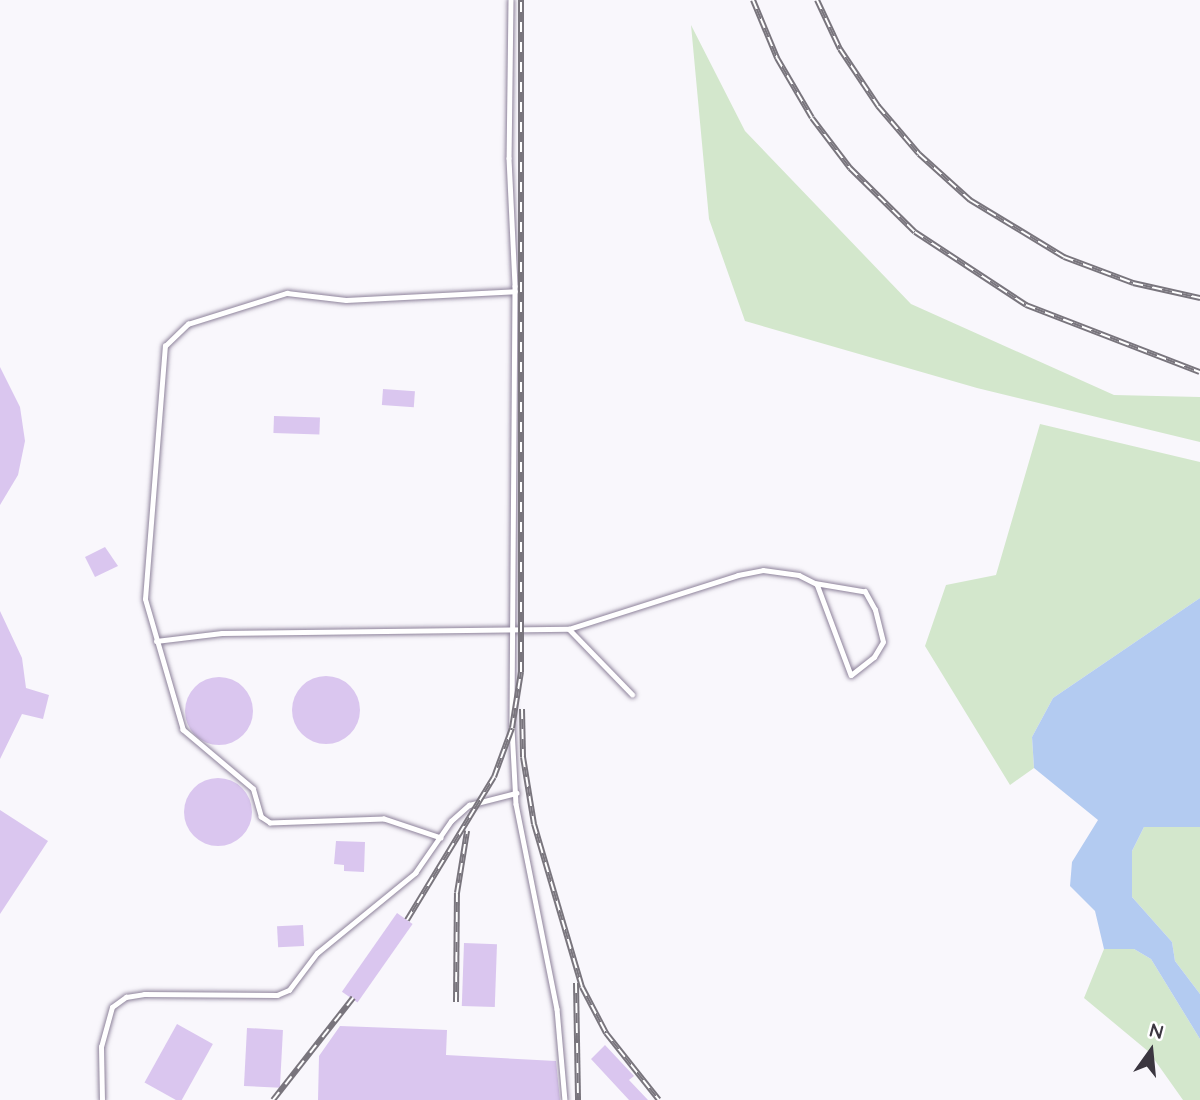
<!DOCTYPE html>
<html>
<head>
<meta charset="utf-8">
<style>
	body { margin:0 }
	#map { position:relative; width:1200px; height:1100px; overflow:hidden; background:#f9f7fc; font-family:Quicksand,sans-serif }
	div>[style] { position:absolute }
	.green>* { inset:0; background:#d3e7cc }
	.water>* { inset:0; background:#b3cbf1 }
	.building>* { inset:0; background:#dac6ef; transform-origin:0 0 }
	.round { border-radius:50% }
	.roads { filter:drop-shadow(0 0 2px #8d829a) drop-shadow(0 0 2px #8d829a) }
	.service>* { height:4.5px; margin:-2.25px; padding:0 2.25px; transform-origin:2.25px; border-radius:2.25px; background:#fff }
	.rail>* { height:6px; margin-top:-3px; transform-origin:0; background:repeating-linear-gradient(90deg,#fff 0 10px,#79757d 0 20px); box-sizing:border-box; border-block:2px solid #79757d }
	span { translate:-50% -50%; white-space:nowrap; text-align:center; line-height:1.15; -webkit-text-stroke:6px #fff; paint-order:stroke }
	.north { position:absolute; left:1116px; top:1016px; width:70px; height:70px; -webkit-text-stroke:5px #fff; paint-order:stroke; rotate:15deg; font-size:19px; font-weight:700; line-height:28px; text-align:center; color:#3b3640 }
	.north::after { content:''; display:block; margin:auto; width:24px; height:32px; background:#3b3640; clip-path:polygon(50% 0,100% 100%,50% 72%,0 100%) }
</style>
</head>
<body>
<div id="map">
	<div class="green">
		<div style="clip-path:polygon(691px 25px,745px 131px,911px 304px,1114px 395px,1200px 397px,1200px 442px,977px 388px,745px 321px,709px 219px)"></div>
		<div style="clip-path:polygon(1040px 424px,1200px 462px,1200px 598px,1053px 698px,1032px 737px,1034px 768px,1010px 785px,925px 646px,946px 585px,996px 575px)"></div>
		<div style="clip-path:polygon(1144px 827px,1200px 827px,1200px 994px,1175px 961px,1172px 942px,1132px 897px,1132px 851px)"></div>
		<div style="clip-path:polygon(1104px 949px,1134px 949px,1151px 959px,1200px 1039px,1200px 1100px,1183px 1100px,1149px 1052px,1084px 998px)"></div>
	</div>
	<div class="water">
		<div style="clip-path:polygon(1200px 598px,1200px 827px,1144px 827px,1132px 851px,1132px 897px,1172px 942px,1175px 961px,1200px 994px,1200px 1039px,1151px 959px,1134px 949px,1104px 949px,1095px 911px,1070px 886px,1072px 862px,1098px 820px,1034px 768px,1032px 737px,1053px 698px)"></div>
	</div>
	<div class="building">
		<div style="clip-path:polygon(0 367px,20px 407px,25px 441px,18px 475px,0 505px)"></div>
		<div style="left:383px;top:389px;width:32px;height:16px;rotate:4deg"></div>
		<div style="left:274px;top:416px;width:46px;height:17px;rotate:2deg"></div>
		<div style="clip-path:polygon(105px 547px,118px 566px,95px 577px,85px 557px)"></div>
		<div style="clip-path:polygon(0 611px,22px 658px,26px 688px,49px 695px,43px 719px,22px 714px,0 759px)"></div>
		<div class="round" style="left:292px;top:676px;width:68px;height:68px"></div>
		<div class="round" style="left:185px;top:677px;width:68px;height:68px"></div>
		<div class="round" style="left:184px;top:778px;width:68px;height:68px"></div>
		<div style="clip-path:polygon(0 810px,48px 841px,0 914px)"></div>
		<div style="clip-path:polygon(336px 841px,365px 842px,364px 872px,344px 871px,344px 865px,334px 864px)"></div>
		<div style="left:397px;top:913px;width:19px;height:96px;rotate:35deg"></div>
		<div style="left:303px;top:925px;width:21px;height:26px;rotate:87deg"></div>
		<div style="left:464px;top:943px;width:33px;height:63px;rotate:2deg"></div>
		<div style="left:177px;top:1024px;width:41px;height:67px;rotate:29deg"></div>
		<div style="clip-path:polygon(340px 1026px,447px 1030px,446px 1055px,556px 1061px,560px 1100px,318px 1100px,319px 1056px)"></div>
		<div style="left:247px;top:1028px;width:36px;height:58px;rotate:3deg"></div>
		<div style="clip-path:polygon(605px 1045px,634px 1076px,629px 1080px,648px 1100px,629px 1100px,591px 1059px)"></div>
	</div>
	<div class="roads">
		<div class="service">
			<div style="left:511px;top:0;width:158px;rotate:90.7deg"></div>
			<div style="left:509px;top:158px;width:128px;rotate:87.3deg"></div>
			<div style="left:515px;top:286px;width:442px;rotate:90.4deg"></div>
			<div style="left:512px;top:728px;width:76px;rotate:87deg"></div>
			<div style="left:516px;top:804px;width:209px;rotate:78.7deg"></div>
			<div style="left:557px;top:1009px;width:91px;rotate:85deg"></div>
			<div style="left:569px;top:629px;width:177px;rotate:-17.7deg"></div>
			<div style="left:738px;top:575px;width:25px;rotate:-11deg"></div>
			<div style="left:763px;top:570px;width:36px;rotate:8deg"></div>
			<div style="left:799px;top:575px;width:20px;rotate:27deg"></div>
			<div style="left:817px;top:584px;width:97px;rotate:69.5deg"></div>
			<div style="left:851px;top:675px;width:29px;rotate:-38deg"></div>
			<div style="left:874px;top:657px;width:17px;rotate:-59deg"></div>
			<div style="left:883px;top:642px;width:33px;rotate:-104deg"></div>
			<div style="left:875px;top:610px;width:21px;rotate:-119deg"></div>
			<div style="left:865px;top:592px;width:49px;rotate:-170.5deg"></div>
			<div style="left:156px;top:641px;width:66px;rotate:-6.9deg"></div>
			<div style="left:222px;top:633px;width:347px;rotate:-0.7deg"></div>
			<div style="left:569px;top:629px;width:91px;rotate:45.9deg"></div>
			<div style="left:441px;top:838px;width:60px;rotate:-161.6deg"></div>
			<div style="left:384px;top:819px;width:114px;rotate:178deg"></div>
			<div style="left:270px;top:823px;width:11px;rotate:-146deg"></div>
			<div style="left:261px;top:817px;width:29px;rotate:-106deg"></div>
			<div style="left:253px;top:789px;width:92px;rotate:-139.9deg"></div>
			<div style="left:183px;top:730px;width:136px;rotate:-106.2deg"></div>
			<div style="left:145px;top:599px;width:254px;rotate:-85.5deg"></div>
			<div style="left:165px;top:346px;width:32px;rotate:-44deg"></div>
			<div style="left:188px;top:324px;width:104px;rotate:-17.4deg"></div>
			<div style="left:287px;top:293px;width:59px;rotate:6.8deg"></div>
			<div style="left:346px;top:300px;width:169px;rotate:-3deg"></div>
			<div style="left:102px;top:1100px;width:53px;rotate:-91.1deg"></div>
			<div style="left:101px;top:1047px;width:41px;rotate:-74.6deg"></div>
			<div style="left:112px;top:1007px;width:17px;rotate:-36deg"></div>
			<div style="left:126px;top:997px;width:18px;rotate:-9deg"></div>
			<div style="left:144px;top:994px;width:133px;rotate:0.4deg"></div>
			<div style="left:277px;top:995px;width:13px;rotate:-23deg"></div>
			<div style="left:289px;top:990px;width:46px;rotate:-52.9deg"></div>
			<div style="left:317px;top:953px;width:127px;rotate:-39.2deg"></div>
			<div style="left:415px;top:873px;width:63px;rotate:-55.3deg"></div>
			<div style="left:451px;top:821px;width:24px;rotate:-42deg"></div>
			<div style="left:469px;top:805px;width:49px;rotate:-14.3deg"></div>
		</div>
	</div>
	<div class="rail">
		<div style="left:753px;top:0;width:63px;rotate:67.5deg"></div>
		<div style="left:777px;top:58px;width:69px;rotate:59.7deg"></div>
		<div style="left:812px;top:118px;width:63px;rotate:52.8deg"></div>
		<div style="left:850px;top:168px;width:91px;rotate:44.6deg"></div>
		<div style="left:915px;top:232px;width:133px;rotate:33.3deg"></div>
		<div style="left:1026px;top:305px;width:186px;rotate:21.1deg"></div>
		<div style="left:817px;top:0;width:54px;rotate:64.9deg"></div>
		<div style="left:840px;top:49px;width:69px;rotate:56.3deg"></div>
		<div style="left:878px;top:106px;width:63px;rotate:49.5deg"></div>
		<div style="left:919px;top:154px;width:69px;rotate:42deg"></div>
		<div style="left:970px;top:200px;width:110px;rotate:31.2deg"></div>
		<div style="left:1064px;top:257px;width:74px;rotate:20.6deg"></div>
		<div style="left:1133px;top:283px;width:69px;rotate:12.6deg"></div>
		<div style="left:522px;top:709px;width:48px;rotate:88.8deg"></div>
		<div style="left:523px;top:757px;width:68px;rotate:80.7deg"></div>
		<div style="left:534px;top:824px;width:170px;rotate:73.6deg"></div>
		<div style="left:582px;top:987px;width:52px;rotate:62.4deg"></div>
		<div style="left:606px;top:1033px;width:85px;rotate:51.7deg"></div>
		<div style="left:407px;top:920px;width:167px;rotate:-58.7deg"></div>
		<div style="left:494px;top:777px;width:52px;rotate:-69.8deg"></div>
		<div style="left:512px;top:728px;width:57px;rotate:-80.9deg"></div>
		<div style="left:521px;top:672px;width:672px;rotate:-90deg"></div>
		<div style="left:576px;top:983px;width:117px;rotate:89deg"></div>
		<div style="left:456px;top:1002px;width:109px;rotate:-89.5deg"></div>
		<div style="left:457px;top:893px;width:63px;rotate:-80.8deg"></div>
		<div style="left:273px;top:1100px;width:130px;rotate:-51.9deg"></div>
	</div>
	<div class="north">N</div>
</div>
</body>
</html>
